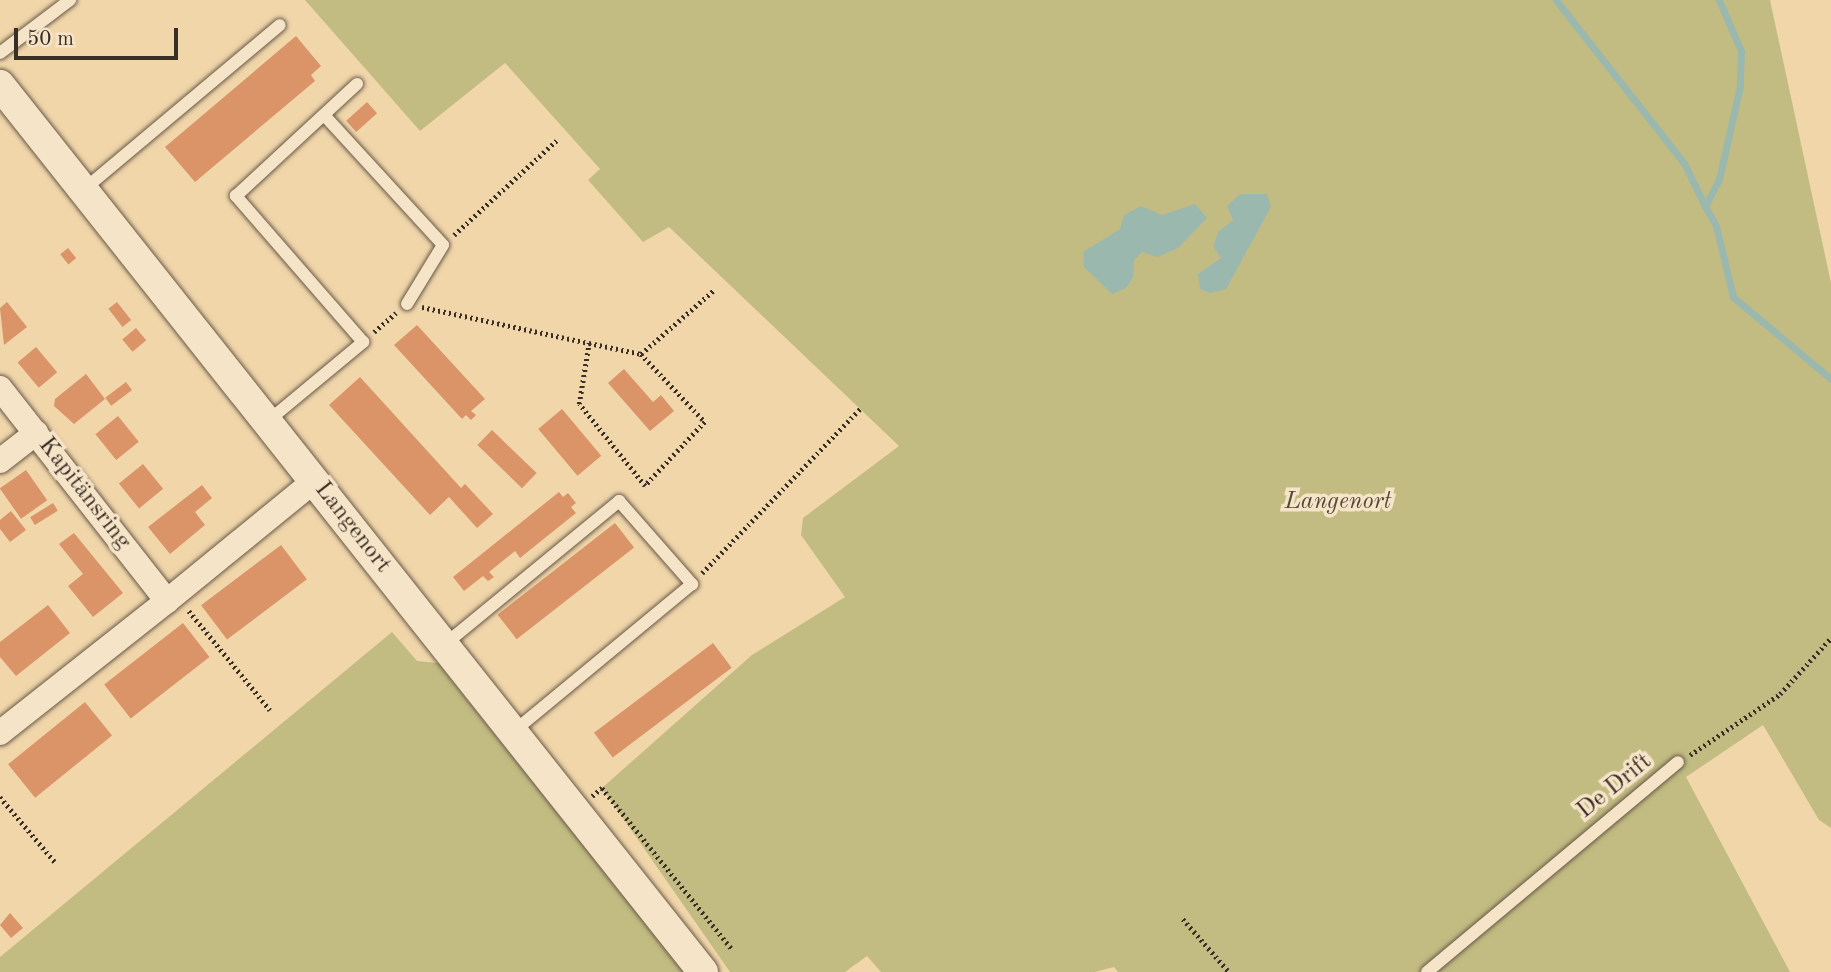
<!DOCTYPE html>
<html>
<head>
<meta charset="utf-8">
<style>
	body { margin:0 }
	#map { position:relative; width:1831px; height:972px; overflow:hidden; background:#f1d6aa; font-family:"Old Standard TT",serif }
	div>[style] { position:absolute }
	.green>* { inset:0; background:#c2bc83 }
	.water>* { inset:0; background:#9bb8af }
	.stream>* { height:7px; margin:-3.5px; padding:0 3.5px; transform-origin:3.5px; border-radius:3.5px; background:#9bb8af }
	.building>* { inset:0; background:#da9468; transform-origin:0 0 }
	.path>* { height:4.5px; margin-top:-2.25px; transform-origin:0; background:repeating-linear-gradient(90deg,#3a2f26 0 2px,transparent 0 5.5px) }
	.roads { filter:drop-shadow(0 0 2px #685947) drop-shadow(0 0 2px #685947) }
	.service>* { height:12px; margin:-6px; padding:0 6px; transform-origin:6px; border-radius:6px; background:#f6e4c8 }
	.minor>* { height:24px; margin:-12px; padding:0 12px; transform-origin:12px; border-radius:12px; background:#f6e4c8 }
	.tertiary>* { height:30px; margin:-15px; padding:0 15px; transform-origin:15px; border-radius:15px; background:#f6e4c8 }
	span { translate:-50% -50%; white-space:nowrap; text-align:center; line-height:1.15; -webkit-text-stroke:7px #f6e4c8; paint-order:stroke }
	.street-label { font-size:24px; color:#3a2f26 }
	.park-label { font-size:24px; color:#554b39; font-style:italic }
	.scale { position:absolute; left:14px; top:28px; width:164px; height:32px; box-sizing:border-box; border:4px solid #3a2f26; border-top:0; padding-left:9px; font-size:21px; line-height:24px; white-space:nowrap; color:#3a2f26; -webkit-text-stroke:5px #f6e4c8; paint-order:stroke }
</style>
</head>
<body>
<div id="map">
	<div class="green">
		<div style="clip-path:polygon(305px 0,1770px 0,1831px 283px,1831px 828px,1819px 820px,1763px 725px,1686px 777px,1790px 972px,1118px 972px,1114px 967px,1095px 972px,881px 972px,867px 956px,845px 972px,730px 972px,602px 788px,752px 655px,845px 597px,801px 535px,803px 518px,899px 446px,669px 227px,643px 242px,588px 180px,600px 169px,505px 63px,420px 131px)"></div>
		<div style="clip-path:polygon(392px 632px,417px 661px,438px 663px,684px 972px,0 972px,0 957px)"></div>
	</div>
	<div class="water">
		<div style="clip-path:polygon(1240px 194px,1267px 194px,1271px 207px,1226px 289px,1210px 293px,1200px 289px,1198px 274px,1221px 258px,1213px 246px,1219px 231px,1233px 220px,1227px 206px)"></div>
		<div style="clip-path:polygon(1195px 204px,1207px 218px,1178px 248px,1157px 257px,1142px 252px,1134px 260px,1133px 278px,1126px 288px,1112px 294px,1084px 267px,1083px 252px,1120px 229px,1124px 215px,1141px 206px,1162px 215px)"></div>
	</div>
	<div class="stream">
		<div style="left:1556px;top:0;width:207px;rotate:51.9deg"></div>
		<div style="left:1684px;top:163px;width:48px;rotate:64deg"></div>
		<div style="left:1719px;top:0;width:56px;rotate:66.7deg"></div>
		<div style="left:1741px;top:51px;width:35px;rotate:92deg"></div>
		<div style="left:1740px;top:86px;width:95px;rotate:102.7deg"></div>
		<div style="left:1719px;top:179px;width:30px;rotate:117deg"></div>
		<div style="left:1705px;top:206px;width:23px;rotate:61deg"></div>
		<div style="left:1716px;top:226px;width:73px;rotate:76.5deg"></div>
		<div style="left:1733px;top:297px;width:128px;rotate:39.9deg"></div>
	</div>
	<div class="building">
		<div style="clip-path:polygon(296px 36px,321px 66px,311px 75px,315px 81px,195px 182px,165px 147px)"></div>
		<div style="left:367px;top:102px;width:15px;height:28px;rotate:48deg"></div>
		<div style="left:68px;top:248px;width:13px;height:10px;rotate:51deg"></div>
		<div style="clip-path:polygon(7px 302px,27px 327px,4px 345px,0 308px)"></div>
		<div style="left:117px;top:302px;width:23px;height:11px;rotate:52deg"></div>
		<div style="clip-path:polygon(417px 325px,485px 399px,471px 411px,476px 415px,471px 420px,466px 415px,462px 419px,394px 345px)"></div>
		<div style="left:136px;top:328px;width:16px;height:18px;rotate:50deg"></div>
		<div style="left:36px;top:347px;width:33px;height:24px;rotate:50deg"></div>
		<div style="clip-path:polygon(624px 369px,653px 402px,661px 395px,674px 411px,650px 431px,608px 383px)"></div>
		<div style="clip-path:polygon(86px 374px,105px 399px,74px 424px,54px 406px,55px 399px)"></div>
		<div style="clip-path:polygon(360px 377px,461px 488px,465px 484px,493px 514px,477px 528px,449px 497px,430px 515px,329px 405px)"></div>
		<div style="left:126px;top:382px;width:10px;height:26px;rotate:53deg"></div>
		<div style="left:562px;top:409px;width:61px;height:31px;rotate:50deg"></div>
		<div style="left:118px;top:416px;width:33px;height:29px;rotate:51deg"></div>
		<div style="left:492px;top:430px;width:62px;height:21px;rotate:44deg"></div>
		<div style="left:143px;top:464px;width:32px;height:31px;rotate:51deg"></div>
		<div style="left:26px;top:470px;width:37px;height:32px;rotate:55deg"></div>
		<div style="clip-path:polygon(202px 485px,212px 498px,195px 512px,205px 525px,170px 554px,148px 527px)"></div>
		<div style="clip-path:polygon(559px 492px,563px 497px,568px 493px,576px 503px,571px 507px,576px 513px,520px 558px,515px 551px,489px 572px,494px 577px,488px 581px,483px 576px,464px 591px,453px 577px)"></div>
		<div style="left:53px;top:503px;width:9px;height:27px;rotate:58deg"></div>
		<div style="clip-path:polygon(11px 511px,26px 530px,10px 542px,0 529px,0 520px)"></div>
		<div style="left:615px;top:523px;width:31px;height:149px;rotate:52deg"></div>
		<div style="clip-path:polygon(74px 533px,123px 593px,93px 617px,68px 586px,83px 574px,59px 544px)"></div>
		<div style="left:281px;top:545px;width:43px;height:100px;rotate:53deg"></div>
		<div style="clip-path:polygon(48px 605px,70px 633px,16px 676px,0 657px,0 642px)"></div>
		<div style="left:183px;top:623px;width:43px;height:100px;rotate:52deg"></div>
		<div style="left:713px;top:643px;width:31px;height:149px;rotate:53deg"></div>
		<div style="left:85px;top:702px;width:43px;height:99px;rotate:51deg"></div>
		<div style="clip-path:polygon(10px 913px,23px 928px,11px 938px,0 925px)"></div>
	</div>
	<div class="path">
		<div style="left:454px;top:235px;width:140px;rotate:-42.7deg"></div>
		<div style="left:422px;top:307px;width:171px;rotate:12.2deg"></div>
		<div style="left:589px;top:343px;width:53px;rotate:11.9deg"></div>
		<div style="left:641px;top:354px;width:93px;rotate:46.7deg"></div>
		<div style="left:705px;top:422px;width:88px;rotate:133.2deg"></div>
		<div style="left:645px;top:486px;width:105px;rotate:-128.8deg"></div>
		<div style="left:579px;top:404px;width:62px;rotate:-80.7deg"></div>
		<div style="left:374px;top:332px;width:29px;rotate:-41deg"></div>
		<div style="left:641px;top:354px;width:96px;rotate:-41.2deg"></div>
		<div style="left:702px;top:573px;width:228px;rotate:-46.1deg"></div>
		<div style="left:189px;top:611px;width:128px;rotate:50.7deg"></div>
		<div style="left:1690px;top:755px;width:109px;rotate:-34.1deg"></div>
		<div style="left:1780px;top:694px;width:76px;rotate:-47.7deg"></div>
		<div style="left:592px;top:796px;width:13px;rotate:-39deg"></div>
		<div style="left:602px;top:788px;width:206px;rotate:51.1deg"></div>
		<div style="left:0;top:797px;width:87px;rotate:49.7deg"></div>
		<div style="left:1183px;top:919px;width:70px;rotate:49deg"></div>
	</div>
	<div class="roads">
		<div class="service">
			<div style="left:0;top:53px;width:88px;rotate:-37.1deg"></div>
			<div style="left:324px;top:115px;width:176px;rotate:47.5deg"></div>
			<div style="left:443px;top:245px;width:69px;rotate:121.4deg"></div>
			<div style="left:82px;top:191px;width:258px;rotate:-40deg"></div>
			<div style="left:268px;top:421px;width:124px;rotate:-39.7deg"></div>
			<div style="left:363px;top:342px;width:194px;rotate:-131deg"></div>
			<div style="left:236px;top:196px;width:165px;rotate:-42.8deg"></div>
			<div style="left:444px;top:645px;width:227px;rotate:-39.4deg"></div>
			<div style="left:619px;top:501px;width:111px;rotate:48.7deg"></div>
			<div style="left:692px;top:584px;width:231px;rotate:140.4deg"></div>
			<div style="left:1427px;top:972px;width:327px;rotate:-39.9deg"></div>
		</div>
		<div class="minor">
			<div style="left:0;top:388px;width:271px;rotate:51.9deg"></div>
			<div style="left:167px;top:601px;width:213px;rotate:141.7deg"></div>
			<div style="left:0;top:461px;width:46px;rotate:-37.9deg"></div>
			<div style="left:167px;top:601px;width:190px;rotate:-39.2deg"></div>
		</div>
		<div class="tertiary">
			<div style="left:0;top:85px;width:1132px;rotate:51.6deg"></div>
		</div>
	</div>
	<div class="street-label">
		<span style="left:84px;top:494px;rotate:52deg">Kapitänsring</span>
		<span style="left:352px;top:528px;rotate:52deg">Langenort</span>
		<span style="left:1615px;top:787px;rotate:-39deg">De Drift</span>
	</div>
	<div class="park-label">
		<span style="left:1338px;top:503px">Langenort</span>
	</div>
	<div class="scale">50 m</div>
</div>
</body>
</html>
